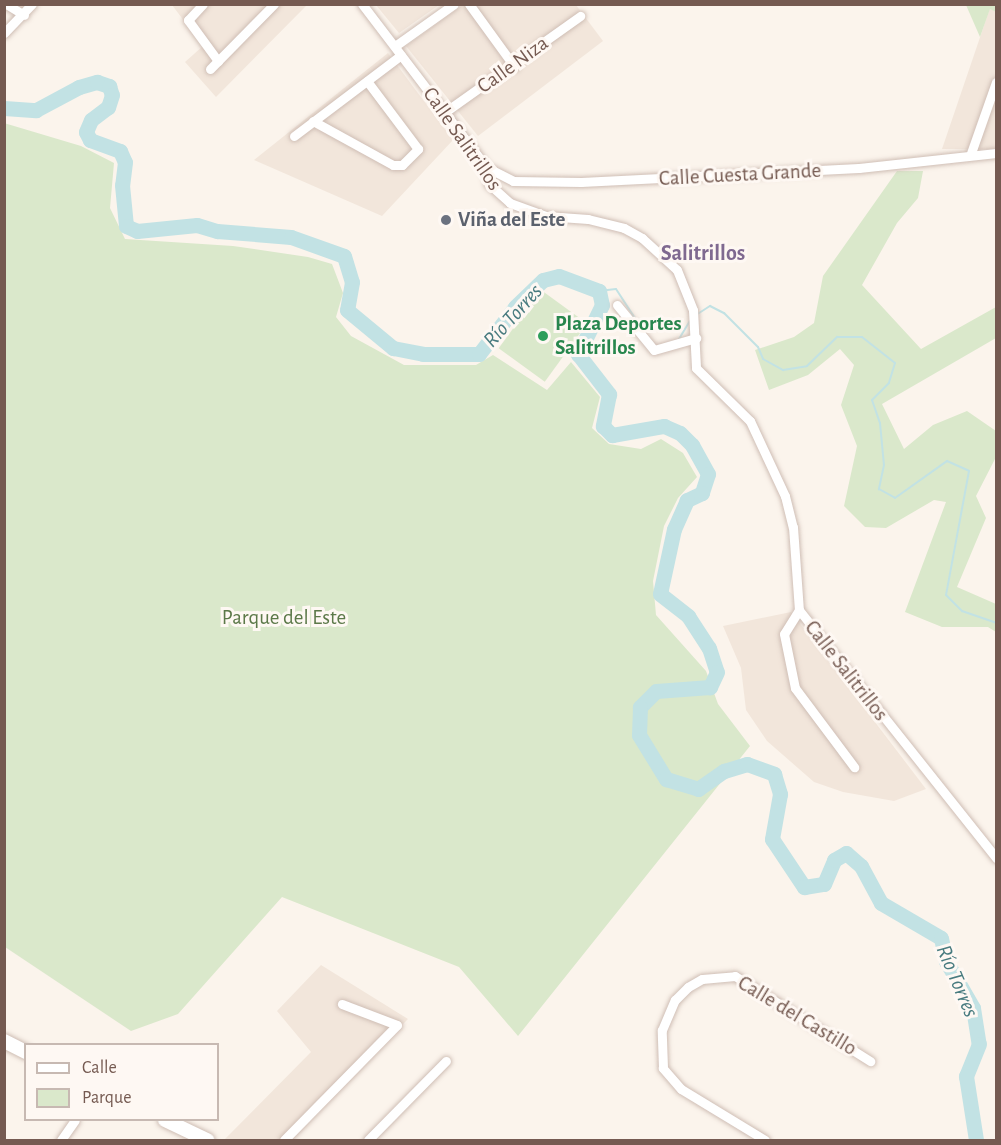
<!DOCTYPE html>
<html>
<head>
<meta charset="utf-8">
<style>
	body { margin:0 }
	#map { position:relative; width:1001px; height:1145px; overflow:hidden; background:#fbf4ec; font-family:"Alegreya Sans",sans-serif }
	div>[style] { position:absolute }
	.residential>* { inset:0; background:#f2e6db }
	.green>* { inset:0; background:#dae8cb; transform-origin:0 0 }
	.stream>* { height:2px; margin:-1px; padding:0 1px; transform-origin:1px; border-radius:1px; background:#c2e2e4 }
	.river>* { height:15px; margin:-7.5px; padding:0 7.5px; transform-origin:7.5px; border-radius:7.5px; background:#c2e2e4 }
	.roads { filter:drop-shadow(0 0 2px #cfbeb5) drop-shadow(0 0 2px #cfbeb5) }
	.street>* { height:9px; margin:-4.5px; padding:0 4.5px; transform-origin:4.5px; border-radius:4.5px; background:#fff }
	.secondary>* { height:14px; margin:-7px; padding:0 7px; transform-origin:7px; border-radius:7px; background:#fff }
	.dots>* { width:16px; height:16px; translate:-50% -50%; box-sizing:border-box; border:3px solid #fef8f3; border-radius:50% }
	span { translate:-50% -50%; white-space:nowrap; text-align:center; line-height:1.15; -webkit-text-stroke:6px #fef8f3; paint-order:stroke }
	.street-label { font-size:21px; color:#755a51 }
	.worship-label { font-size:21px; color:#5b616d; font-weight:700 }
	.left { translate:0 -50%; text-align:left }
	.leisure-label { font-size:21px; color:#27864d; font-weight:700 }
	.park-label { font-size:21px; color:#5c7949 }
	.neighbourhood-label { font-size:22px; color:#7f6990; font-weight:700 }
	.water-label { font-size:22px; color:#487b7f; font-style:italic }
	.frame { position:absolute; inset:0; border:6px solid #755a51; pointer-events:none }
	.legend { position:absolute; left:24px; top:1043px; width:195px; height:78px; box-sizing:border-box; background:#fef8f3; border:2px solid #c7b9b2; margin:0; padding:8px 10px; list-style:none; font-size:18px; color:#755a51 }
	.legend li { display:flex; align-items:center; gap:12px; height:30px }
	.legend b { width:30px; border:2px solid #c7b9b2 }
</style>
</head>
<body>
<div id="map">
	<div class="residential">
		<div style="clip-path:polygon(464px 4px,576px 5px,603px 41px,478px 136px,406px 46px)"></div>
		<div style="clip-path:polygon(172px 5px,307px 5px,216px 97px,185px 62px,203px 46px)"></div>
		<div style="clip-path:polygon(376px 5px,439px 5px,399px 33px)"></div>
		<div style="clip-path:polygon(990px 8px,996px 12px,996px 149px,942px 149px)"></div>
		<div style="clip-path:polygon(388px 53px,453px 140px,382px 216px,254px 160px)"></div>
		<div style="clip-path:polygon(791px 612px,926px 789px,894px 801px,843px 792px,814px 782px,767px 741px,746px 710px,741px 668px,723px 626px)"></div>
		<div style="clip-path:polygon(321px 965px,408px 1019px,289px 1140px,224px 1140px,311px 1052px,277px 1011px)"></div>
	</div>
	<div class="green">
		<div style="clip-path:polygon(966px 5px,996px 5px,996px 12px,990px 9px,980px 37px)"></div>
		<div style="clip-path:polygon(4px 123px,81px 146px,114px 163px,110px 208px,125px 239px,233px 246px,308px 257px,332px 264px,343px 293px,336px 317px,351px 336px,404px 365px,476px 365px,493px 355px,547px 390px,571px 362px,600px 397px,592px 428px,609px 444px,641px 449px,661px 439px,683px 453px,697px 477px,678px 498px,664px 526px,653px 581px,656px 615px,706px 671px,718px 704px,750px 746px,518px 1036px,459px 967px,282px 897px,178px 1014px,131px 1031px,5px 947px)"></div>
		<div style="clip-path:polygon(897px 171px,923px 171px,918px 198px,897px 223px,862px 285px,921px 349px,996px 307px,996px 338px,882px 404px,904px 449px,933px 425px,967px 411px,996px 431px,996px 457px,976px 496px,986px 518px,957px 587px,996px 604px,996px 632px,988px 627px,942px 627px,905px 612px,946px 502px,934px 500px,886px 528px,865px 527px,844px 506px,857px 446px,841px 405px,854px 365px,840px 349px,808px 375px,769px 390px,755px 350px,794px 337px,814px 323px,823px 276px)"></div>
		<div style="left:541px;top:290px;width:57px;height:72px;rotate:36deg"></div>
	</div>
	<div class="stream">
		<div style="left:599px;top:291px;width:17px;rotate:-7deg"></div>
		<div style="left:616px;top:289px;width:51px;rotate:56.9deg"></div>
		<div style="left:696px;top:315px;width:17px;rotate:-33deg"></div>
		<div style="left:710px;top:306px;width:16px;rotate:27deg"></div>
		<div style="left:724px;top:313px;width:48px;rotate:45deg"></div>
		<div style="left:758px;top:347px;width:13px;rotate:67deg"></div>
		<div style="left:763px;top:359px;width:23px;rotate:29deg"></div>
		<div style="left:783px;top:370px;width:24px;rotate:-9deg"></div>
		<div style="left:807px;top:366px;width:42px;rotate:-44deg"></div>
		<div style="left:837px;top:337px;width:25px"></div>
		<div style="left:862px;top:337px;width:42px;rotate:38.2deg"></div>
		<div style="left:895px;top:363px;width:21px;rotate:107deg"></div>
		<div style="left:889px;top:383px;width:24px;rotate:135deg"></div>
		<div style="left:872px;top:400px;width:24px;rotate:71deg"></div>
		<div style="left:880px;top:423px;width:42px;rotate:84.6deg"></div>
		<div style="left:884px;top:465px;width:25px;rotate:102deg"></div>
		<div style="left:879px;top:489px;width:18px;rotate:29deg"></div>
		<div style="left:895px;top:498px;width:64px;rotate:-35.4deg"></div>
		<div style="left:947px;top:461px;width:24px;rotate:24deg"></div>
		<div style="left:969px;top:471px;width:126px;rotate:100.5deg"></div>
		<div style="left:946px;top:595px;width:23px;rotate:45deg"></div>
		<div style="left:962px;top:611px;width:36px;rotate:19deg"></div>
		<div style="left:679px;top:339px;width:21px;rotate:-59deg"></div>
	</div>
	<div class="river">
		<div style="left:4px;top:108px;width:32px;rotate:4deg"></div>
		<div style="left:36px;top:110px;width:49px;rotate:-28.1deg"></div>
		<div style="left:79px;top:87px;width:19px;rotate:-16deg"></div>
		<div style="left:97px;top:82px;width:13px;rotate:18deg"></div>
		<div style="left:109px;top:86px;width:9px;rotate:72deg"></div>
		<div style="left:112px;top:95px;width:13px;rotate:108deg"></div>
		<div style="left:108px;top:107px;width:21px;rotate:143deg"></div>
		<div style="left:91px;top:120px;width:13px;rotate:113deg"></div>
		<div style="left:86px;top:132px;width:9px;rotate:63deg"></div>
		<div style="left:90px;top:140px;width:32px;rotate:20deg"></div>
		<div style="left:120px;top:151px;width:12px;rotate:66deg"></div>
		<div style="left:125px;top:162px;width:23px;rotate:97deg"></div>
		<div style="left:122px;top:185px;width:41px;rotate:84.4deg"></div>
		<div style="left:126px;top:226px;width:12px;rotate:24deg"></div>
		<div style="left:137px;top:231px;width:60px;rotate:-5.7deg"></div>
		<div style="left:197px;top:225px;width:21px;rotate:17deg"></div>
		<div style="left:217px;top:231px;width:74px;rotate:4.6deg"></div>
		<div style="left:291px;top:237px;width:56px;rotate:19.7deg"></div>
		<div style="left:344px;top:256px;width:27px;rotate:73deg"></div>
		<div style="left:352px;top:282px;width:28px;rotate:100deg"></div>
		<div style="left:347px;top:310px;width:60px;rotate:39.6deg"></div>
		<div style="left:393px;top:348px;width:31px;rotate:11deg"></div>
		<div style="left:423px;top:354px;width:56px"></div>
		<div style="left:479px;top:354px;width:59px;rotate:-52.5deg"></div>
		<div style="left:515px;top:307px;width:39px;rotate:-44deg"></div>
		<div style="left:543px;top:280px;width:16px;rotate:-14deg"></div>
		<div style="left:559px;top:276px;width:43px;rotate:20.6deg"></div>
		<div style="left:599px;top:291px;width:14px;rotate:78deg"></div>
		<div style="left:602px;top:305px;width:55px;rotate:116.1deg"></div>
		<div style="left:578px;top:354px;width:51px;rotate:52.2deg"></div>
		<div style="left:609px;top:394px;width:33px;rotate:101deg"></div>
		<div style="left:603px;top:426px;width:13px;rotate:45deg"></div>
		<div style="left:612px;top:435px;width:53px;rotate:-9.8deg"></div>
		<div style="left:664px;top:426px;width:17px;rotate:24deg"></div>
		<div style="left:680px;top:433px;width:17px;rotate:45deg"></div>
		<div style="left:692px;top:445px;width:33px;rotate:61deg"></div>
		<div style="left:708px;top:474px;width:20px;rotate:108deg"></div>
		<div style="left:702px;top:493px;width:17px;rotate:155deg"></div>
		<div style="left:687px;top:500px;width:32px;rotate:114deg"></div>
		<div style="left:674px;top:529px;width:66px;rotate:102.2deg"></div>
		<div style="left:660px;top:594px;width:36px;rotate:38deg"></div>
		<div style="left:688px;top:616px;width:38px;rotate:57deg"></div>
		<div style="left:709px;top:648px;width:25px;rotate:72deg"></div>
		<div style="left:717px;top:672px;width:17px;rotate:115deg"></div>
		<div style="left:710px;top:687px;width:54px;rotate:175.8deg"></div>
		<div style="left:656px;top:691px;width:23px;rotate:135deg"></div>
		<div style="left:640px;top:707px;width:28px;rotate:92deg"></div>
		<div style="left:639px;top:735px;width:52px;rotate:58.5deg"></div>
		<div style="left:666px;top:779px;width:34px;rotate:17deg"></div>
		<div style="left:698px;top:789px;width:32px;rotate:-35deg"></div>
		<div style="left:724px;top:771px;width:24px;rotate:-17deg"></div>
		<div style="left:747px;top:764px;width:29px;rotate:20deg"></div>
		<div style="left:774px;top:774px;width:21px;rotate:73deg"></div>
		<div style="left:780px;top:794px;width:46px;rotate:100.1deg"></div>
		<div style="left:772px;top:839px;width:58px;rotate:56.3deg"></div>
		<div style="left:804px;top:887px;width:20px;rotate:-9deg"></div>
		<div style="left:824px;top:884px;width:26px;rotate:-67deg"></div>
		<div style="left:834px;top:860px;width:14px;rotate:-30deg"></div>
		<div style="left:846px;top:853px;width:20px;rotate:41deg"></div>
		<div style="left:861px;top:866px;width:42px;rotate:61.6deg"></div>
		<div style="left:881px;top:903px;width:69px;rotate:30.3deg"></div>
		<div style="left:941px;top:938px;width:24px;rotate:78deg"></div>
		<div style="left:946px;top:961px;width:54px;rotate:60.1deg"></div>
		<div style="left:973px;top:1008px;width:36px;rotate:81deg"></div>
		<div style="left:979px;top:1044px;width:35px;rotate:112deg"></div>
		<div style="left:966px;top:1076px;width:65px;rotate:81.1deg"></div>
	</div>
	<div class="roads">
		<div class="street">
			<div style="left:6px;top:4px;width:21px;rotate:31deg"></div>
			<div style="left:203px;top:4px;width:22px;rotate:133deg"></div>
			<div style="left:188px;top:20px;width:51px;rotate:53.8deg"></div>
			<div style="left:362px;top:4px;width:205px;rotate:52.7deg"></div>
			<div style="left:486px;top:167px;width:17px;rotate:80deg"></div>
			<div style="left:489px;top:184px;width:28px;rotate:42deg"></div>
			<div style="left:510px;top:203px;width:38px;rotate:20deg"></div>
			<div style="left:546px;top:216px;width:42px;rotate:4.1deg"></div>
			<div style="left:588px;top:219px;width:37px;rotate:14deg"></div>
			<div style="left:624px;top:228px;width:21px;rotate:29deg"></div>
			<div style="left:642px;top:238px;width:47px;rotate:42.4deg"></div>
			<div style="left:677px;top:270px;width:43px;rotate:68.2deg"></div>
			<div style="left:693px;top:310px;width:58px;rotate:87deg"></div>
			<div style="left:696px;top:368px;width:76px;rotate:44.5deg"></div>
			<div style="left:750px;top:421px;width:83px;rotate:65deg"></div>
			<div style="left:785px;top:496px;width:32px;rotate:76deg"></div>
			<div style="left:793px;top:527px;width:83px;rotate:85.9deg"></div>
			<div style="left:799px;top:610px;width:317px;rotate:51.5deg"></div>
			<div style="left:469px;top:4px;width:77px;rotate:54deg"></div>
			<div style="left:4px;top:33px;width:40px;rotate:-46deg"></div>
			<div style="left:395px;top:46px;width:72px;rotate:-35.4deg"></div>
			<div style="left:210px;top:69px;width:91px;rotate:-45.4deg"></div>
			<div style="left:445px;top:112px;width:166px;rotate:-35.4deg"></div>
			<div style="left:313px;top:121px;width:91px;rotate:28.8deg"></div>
			<div style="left:393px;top:165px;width:9px"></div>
			<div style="left:402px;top:165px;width:23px;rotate:-45deg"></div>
			<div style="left:418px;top:149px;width:85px;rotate:-126.9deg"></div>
			<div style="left:294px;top:136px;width:134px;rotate:-37.1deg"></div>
			<div style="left:971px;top:153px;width:75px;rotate:-70.6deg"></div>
			<div style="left:486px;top:167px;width:30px;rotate:27deg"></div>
			<div style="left:513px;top:181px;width:68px;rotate:0.8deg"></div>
			<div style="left:581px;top:182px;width:278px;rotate:-2.9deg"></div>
			<div style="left:859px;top:168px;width:138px;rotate:-6.2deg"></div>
			<div style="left:617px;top:305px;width:58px;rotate:50.6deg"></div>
			<div style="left:654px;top:350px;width:44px;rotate:-15.9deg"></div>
			<div style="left:799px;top:610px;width:28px;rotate:122deg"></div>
			<div style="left:784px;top:634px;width:55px;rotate:78.5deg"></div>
			<div style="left:795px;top:688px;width:99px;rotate:53.2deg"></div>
			<div style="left:61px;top:1140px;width:24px;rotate:-55deg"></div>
			<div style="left:284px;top:1140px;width:161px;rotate:-45.5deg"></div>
			<div style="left:397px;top:1025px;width:59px;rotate:-159.1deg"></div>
			<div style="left:368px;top:1140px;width:111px;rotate:-45.4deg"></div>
			<div style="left:765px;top:1140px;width:98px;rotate:-148.7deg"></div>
			<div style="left:681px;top:1089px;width:28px;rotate:-131deg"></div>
			<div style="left:663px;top:1068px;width:38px;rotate:-92deg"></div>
			<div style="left:662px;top:1030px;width:33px;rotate:-67deg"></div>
			<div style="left:675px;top:1000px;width:18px;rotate:-45deg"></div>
			<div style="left:688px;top:987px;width:16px;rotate:-30deg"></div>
			<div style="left:702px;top:979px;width:33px;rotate:-5deg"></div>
			<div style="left:735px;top:976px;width:160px;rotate:32.2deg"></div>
		</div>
		<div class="secondary">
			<div style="left:4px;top:1041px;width:25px;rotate:27deg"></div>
			<div style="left:165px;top:1120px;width:47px;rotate:25.5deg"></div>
		</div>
	</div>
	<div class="dots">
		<div style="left:446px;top:220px;background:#6b7280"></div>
		<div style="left:543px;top:336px;background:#2e9e5b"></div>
	</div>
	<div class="street-label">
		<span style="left:513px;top:65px;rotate:-36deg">Calle Niza</span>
		<span style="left:462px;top:139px;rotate:55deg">Calle Salitrillos</span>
		<span style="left:740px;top:175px;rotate:-3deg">Calle Cuesta Grande</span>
		<span style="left:846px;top:671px;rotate:52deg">Calle Salitrillos</span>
		<span style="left:797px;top:1016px;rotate:31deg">Calle del Castillo</span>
	</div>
	<div class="worship-label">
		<span class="left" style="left:458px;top:220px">Viña del Este</span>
	</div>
	<div class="leisure-label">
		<span class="left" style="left:555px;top:336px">Plaza Deportes<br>Salitrillos</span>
	</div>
	<div class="park-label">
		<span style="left:284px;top:618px">Parque del Este</span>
	</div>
	<div class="neighbourhood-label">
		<span style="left:703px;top:254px">Salitrillos</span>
	</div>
	<div class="water-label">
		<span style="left:513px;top:316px;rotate:-48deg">Río Torres</span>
		<span style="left:957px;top:981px;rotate:67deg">Río Torres</span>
	</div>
	<div class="frame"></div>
	<ul class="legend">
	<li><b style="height:8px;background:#fff"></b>Calle</li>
	<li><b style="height:16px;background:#dae8cb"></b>Parque</li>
	</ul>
</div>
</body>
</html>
